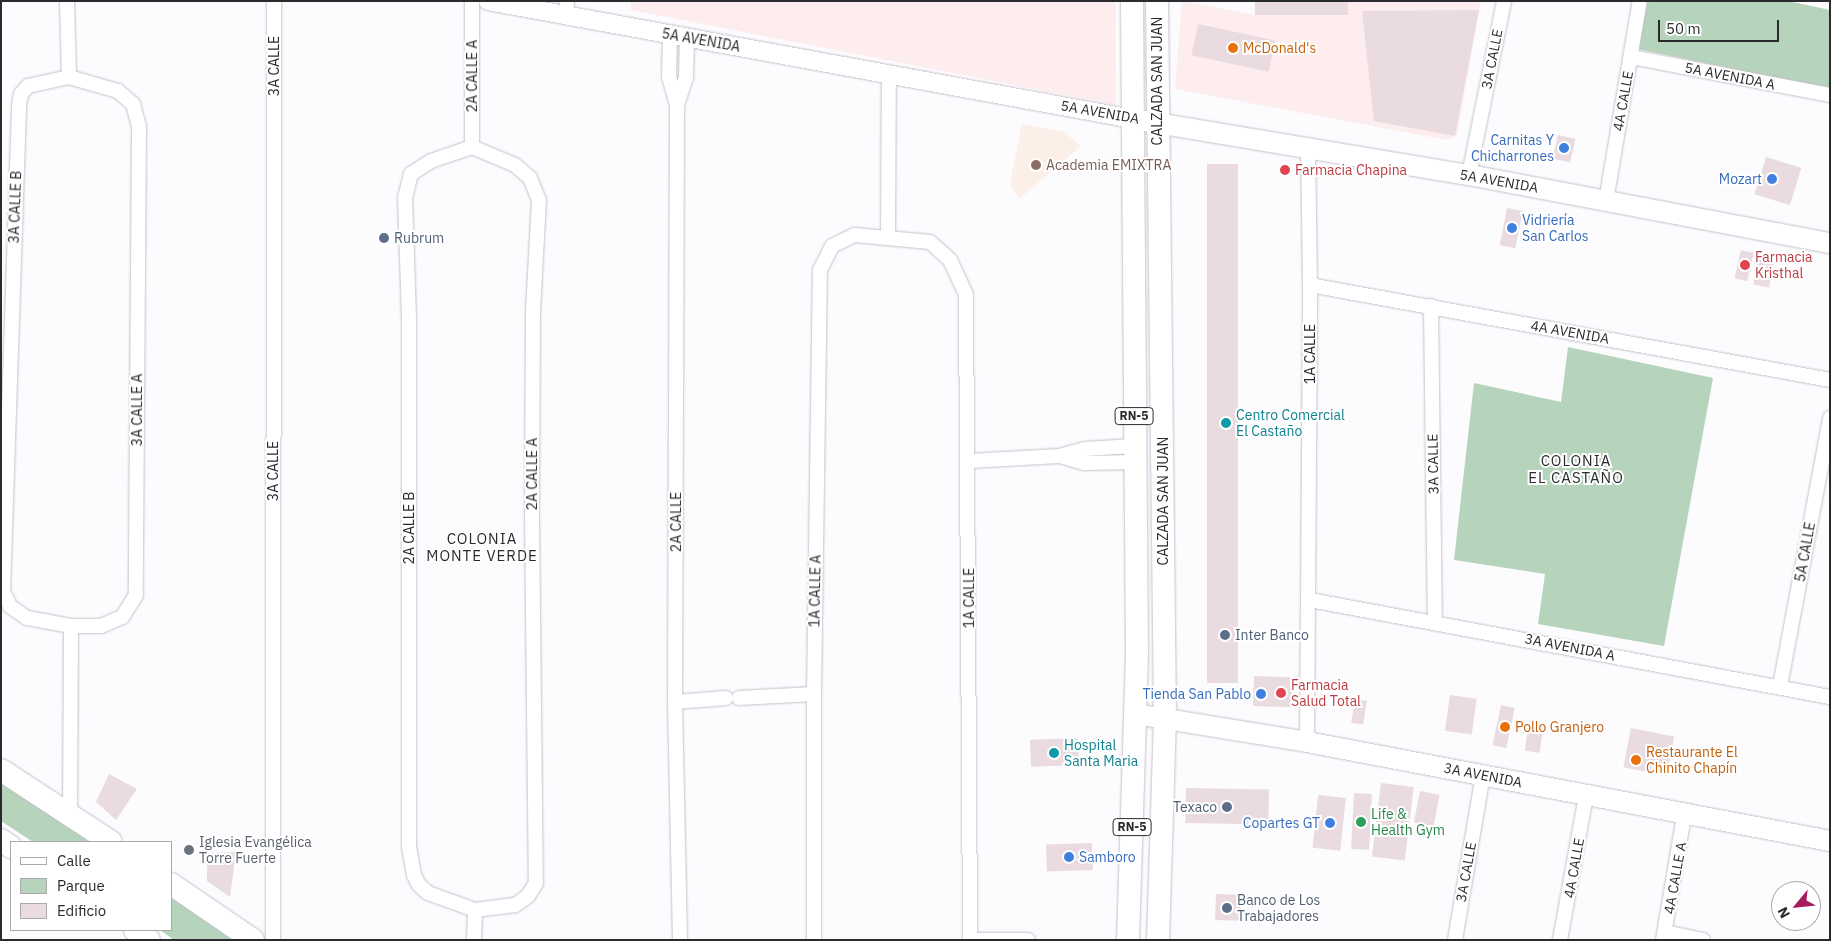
<!DOCTYPE html>
<html>
<head>
<meta charset="utf-8">
<style>
	body { margin:0 }
	#map { position:relative; width:1831px; height:941px; overflow:hidden; background:#fcfbfe; font-family:"IBM Plex Sans",sans-serif }
	div>[style] { position:absolute }
	[style*='--x'] { left:calc(var(--x)*1px); top:calc(var(--y)*1px); width:calc(var(--w)*1px); rotate:calc(var(--a)*1deg) }
	.commercial>* { inset:0; background:#fdedef }
	.education>* { inset:0; background:#fcefe7 }
	.green>* { inset:0; background:#b6d3bb }
	.building>* { inset:0; background:#eadbe0; transform-origin:0 0 }
	.roads { filter:drop-shadow(0 0 1px #c5c1cd) drop-shadow(0 0 1px #c5c1cd) }
	.minor>* { height:14px; margin:-7px; padding:0 7px; transform-origin:7px; border-radius:7px; background:#fff }
	.tertiary>* { height:18px; margin:-9px; padding:0 9px; transform-origin:9px; border-radius:9px; background:#fff }
	.secondary>* { height:20px; margin:-10px; padding:0 10px; transform-origin:10px; border-radius:10px; background:#fff }
	.primary>* { height:22px; margin:-11px; padding:0 11px; transform-origin:11px; border-radius:11px; background:#fff }
	.dots>* { width:14px; height:14px; translate:-50% -50%; box-sizing:border-box; border:2px solid #fff; border-radius:50% }
	span { translate:-50% -50%; white-space:nowrap; text-align:center; line-height:1.15; -webkit-text-stroke:4px #fff; paint-order:stroke }
	.shield-label span { padding:1px 4px; background:#fff; border:1px solid; border-radius:4px; -webkit-text-stroke-width:0 }
	.shield-label { font-size:12px; color:#2b2a2e; font-weight:700 }
	.street-label { font-size:14px; color:#2b2a2e }
	.food-label { font-size:14px; color:#c56008 }
	.left { translate:0 -50%; text-align:left }
	.shop-label { font-size:14px; color:#366cbe }
	.right { translate:-100% -50%; text-align:right }
	.education-label { font-size:14px; color:#785e54 }
	.health-label { font-size:14px; color:#be3a42 }
	.service-label { font-size:14px; color:#4e5e75 }
	.culture-label { font-size:14px; color:#0d838f }
	.leisure-label { font-size:14px; color:#27864d }
	.worship-label { font-size:14px; color:#5b616d }
	.neighbourhood-label { font-size:15px; color:#2b2a2e; letter-spacing:1px }
	.frame { position:absolute; inset:0; border:2px solid #2b2a2e; pointer-events:none }
	.legend { position:absolute; left:10px; top:841px; width:162px; height:90px; box-sizing:border-box; background:#fff; border:1px solid #aaaaab; margin:0; padding:6px 9px; list-style:none; font-size:15px; color:#2b2a2e }
	.legend li { display:flex; align-items:center; gap:10px; height:25px }
	.legend b { width:25px; border:1px solid #aaaaab }
	.north { position:absolute; left:1771px; top:881px; width:50px; height:50px; box-sizing:border-box; background:#fff; border:1px solid #aaaaab; border-radius:50%; rotate:242deg; font-size:14px; font-weight:700; line-height:20px; text-align:center; color:#2b2a2e }
	.north::after { content:''; display:block; margin:auto; width:18px; height:22px; background:#a71b5f; clip-path:polygon(50% 0,100% 100%,50% 72%,0 100%) }
	.scale { position:absolute; left:1658px; top:20px; width:121px; height:22px; box-sizing:border-box; border:2px solid #2b2a2e; border-top:0; padding-left:6px; font-size:15px; line-height:18px; white-space:nowrap; color:#2b2a2e; -webkit-text-stroke:4px #fff; paint-order:stroke }
</style>
</head>
<body>
<div id="map">
	<div class="commercial">
		<i style="clip-path:polygon(631px 1px,1116px 1px,1116px 105px,631px 10px)"></i>
		<i style="clip-path:polygon(1182px 1px,1255px 15px,1255px 1px,1481px 1px,1457px 135px,1447px 140px,1175px 89px)"></i>
	</div>
	<div class="education">
		<i style="clip-path:polygon(1022px 124px,1064px 132px,1081px 146px,1019px 199px,1010px 184px)"></i>
	</div>
	<div class="green">
		<i style="clip-path:polygon(1647px 1px,1788px 1px,1830px 10px,1830px 89px,1637px 49px)"></i>
		<i style="clip-path:polygon(1568px 347px,1713px 378px,1664px 646px,1538px 624px,1545px 574px,1454px 560px,1474px 383px,1561px 402px)"></i>
		<i style="clip-path:polygon(1px 780px,93px 842px,33px 842px,1px 821px)"></i>
		<i style="clip-path:polygon(171px 896px,235px 940px,174px 940px,160px 930px,171px 930px)"></i>
	</div>
	<div class="building">
		<i style="left:1255px;top:1px;width:93px;height:14px"></i>
		<i style="clip-path:polygon(1479px 10px,1455px 136px,1374px 121px,1362px 11px)"></i>
		<i style="left:1198px;top:24px;width:79px;height:32px;rotate:12deg"></i>
		<i style="left:1558px;top:135px;width:18px;height:24px;rotate:13deg"></i>
		<i style="left:1766px;top:157px;width:37px;height:39px;rotate:17deg"></i>
		<i style="left:1207px;top:164px;width:31px;height:519px"></i>
		<i style="left:1507px;top:208px;width:16px;height:38px;rotate:11deg"></i>
		<i style="left:1741px;top:250px;width:13px;height:29px;rotate:13deg"></i>
		<i style="left:1759px;top:255px;width:16px;height:30px;rotate:11deg"></i>
		<i style="left:1254px;top:676px;width:38px;height:30px;rotate:2deg"></i>
		<i style="left:1450px;top:695px;width:27px;height:36px;rotate:8deg"></i>
		<i style="left:1355px;top:699px;width:12px;height:24px;rotate:9deg"></i>
		<i style="left:1501px;top:705px;width:14px;height:41px;rotate:12deg"></i>
		<i style="left:1529px;top:721px;width:15px;height:30px;rotate:8deg"></i>
		<i style="left:1631px;top:728px;width:44px;height:40px;rotate:11deg"></i>
		<i style="left:1078px;top:738px;width:27px;height:48px;rotate:88deg"></i>
		<i style="clip-path:polygon(109px 774px,137px 789px,116px 820px,96px 802px)"></i>
		<i style="left:1381px;top:783px;width:33px;height:74px;rotate:7deg"></i>
		<i style="left:1186px;top:788px;width:83px;height:35px;rotate:1deg"></i>
		<i style="left:1420px;top:791px;width:20px;height:32px;rotate:11deg"></i>
		<i style="left:1354px;top:793px;width:18px;height:56px;rotate:3deg"></i>
		<i style="left:1318px;top:795px;width:28px;height:53px;rotate:6deg"></i>
		<i style="left:1092px;top:843px;width:27px;height:46px;rotate:88deg"></i>
		<i style="clip-path:polygon(236px 852px,230px 897px,207px 881px,207px 853px)"></i>
		<i style="left:1216px;top:894px;width:25px;height:26px;rotate:2deg"></i>
	</div>
	<div class="roads">
		<div class="minor">
			<i style="--x:67;--y:1;--w:76;--a:88.5"></i>
			<i style="--x:472;--y:1;--w:146;--a:90"></i>
			<i style="--x:566;--y:15;--w:14;--a:-86"></i>
			<i style="--x:670;--y:35;--w:42;--a:91.4"></i>
			<i style="--x:669;--y:77;--w:29;--a:74"></i>
			<i style="--x:677;--y:105;--w:597;--a:90.19"></i>
			<i style="--x:675;--y:702;--w:238;--a:88.8"></i>
			<i style="--x:1631;--y:57;--w:203;--a:10.8"></i>
			<i style="--x:69;--y:77;--w:51;--a:15.9"></i>
			<i style="--x:118;--y:91;--w:20;--a:41"></i>
			<i style="--x:133;--y:104;--w:23;--a:75"></i>
			<i style="--x:139;--y:126;--w:469;--a:90.4"></i>
			<i style="--x:136;--y:595;--w:26;--a:122"></i>
			<i style="--x:122;--y:617;--w:23;--a:157"></i>
			<i style="--x:101;--y:626;--w:30;--a:180"></i>
			<i style="--x:71;--y:626;--w:45;--a:-169.7"></i>
			<i style="--x:27;--y:618;--w:21;--a:-145"></i>
			<i style="--x:10;--y:606;--w:17;--a:-115"></i>
			<i style="--x:3;--y:591;--w:486;--a:-88.1"></i>
			<i style="--x:19;--y:105;--w:11;--a:-80"></i>
			<i style="--x:21;--y:94;--w:11;--a:-49"></i>
			<i style="--x:28;--y:86;--w:42;--a:-12.4"></i>
			<i style="--x:677;--y:105;--w:28;--a:-72"></i>
			<i style="--x:686;--y:78;--w:40;--a:-88.6"></i>
			<i style="--x:472;--y:147;--w:47;--a:22.7"></i>
			<i style="--x:515;--y:165;--w:20;--a:41"></i>
			<i style="--x:530;--y:178;--w:24;--a:68"></i>
			<i style="--x:539;--y:200;--w:111;--a:93.1"></i>
			<i style="--x:533;--y:311;--w:206;--a:90.3"></i>
			<i style="--x:532;--y:517;--w:366;--a:89.4"></i>
			<i style="--x:536;--y:883;--w:15;--a:122"></i>
			<i style="--x:528;--y:896;--w:16;--a:145"></i>
			<i style="--x:515;--y:905;--w:40;--a:172.9"></i>
			<i style="--x:475;--y:910;--w:50;--a:-160.1"></i>
			<i style="--x:428;--y:893;--w:12;--a:-138"></i>
			<i style="--x:419;--y:885;--w:11;--a:-117"></i>
			<i style="--x:414;--y:875;--w:29;--a:-100"></i>
			<i style="--x:409;--y:846;--w:528;--a:-90"></i>
			<i style="--x:409;--y:318;--w:120;--a:-91.9"></i>
			<i style="--x:405;--y:198;--w:25;--a:-76"></i>
			<i style="--x:411;--y:174;--w:24;--a:-33"></i>
			<i style="--x:431;--y:161;--w:43;--a:-18.9"></i>
			<i style="--x:1469;--y:175;--w:177;--a:-78.6"></i>
			<i style="--x:1606;--y:201;--w:203;--a:-80.4"></i>
			<i style="--x:888;--y:238;--w:164;--a:-89.7"></i>
			<i style="--x:1310;--y:285;--w:529;--a:10.35"></i>
			<i style="--x:1431;--y:306;--w:315;--a:89.3"></i>
			<i style="--x:1060;--y:456;--w:26;--a:16"></i>
			<i style="--x:1085;--y:463;--w:49;--a:-1.2"></i>
			<i style="--x:969;--y:461;--w:90;--a:-3.2"></i>
			<i style="--x:1059;--y:456;--w:27;--a:-15"></i>
			<i style="--x:1085;--y:449;--w:49;--a:-3.5"></i>
			<i style="--x:1310;--y:600;--w:529;--a:10.57"></i>
			<i style="--x:1780;--y:686;--w:273;--a:-79.4"></i>
			<i style="--x:739;--y:698;--w:75;--a:-3.1"></i>
			<i style="--x:675;--y:702;--w:51;--a:-4.5"></i>
			<i style="--x:1307;--y:742;--w:457;--a:-89.6"></i>
			<i style="--x:1310;--y:285;--w:138;--a:-90.8"></i>
			<i style="--x:70;--y:814;--w:188;--a:-89.7"></i>
			<i style="--x:1665;--y:932;--w:39;--a:12"></i>
			<i style="--x:273;--y:940;--w:939;--a:-89.94"></i>
			<i style="--x:474;--y:940;--w:30;--a:-88"></i>
			<i style="--x:814;--y:940;--w:246;--a:-90"></i>
			<i style="--x:814;--y:694;--w:424;--a:-89.2"></i>
			<i style="--x:820;--y:270;--w:27;--a:-63"></i>
			<i style="--x:832;--y:246;--w:25;--a:-26"></i>
			<i style="--x:855;--y:235;--w:75;--a:5.3"></i>
			<i style="--x:930;--y:242;--w:27;--a:42"></i>
			<i style="--x:950;--y:260;--w:38;--a:65"></i>
			<i style="--x:966;--y:295;--w:645;--a:89.64"></i>
			<i style="--x:970;--y:940;--w:58;--a:0"></i>
			<i style="--x:1455;--y:940;--w:167;--a:-80.4"></i>
			<i style="--x:1560;--y:940;--w:147;--a:-79.8"></i>
			<i style="--x:1663;--y:940;--w:126;--a:-80.4"></i>
		</div>
		<div class="tertiary">
			<i style="--x:488;--y:1;--w:656;--a:10.37"></i>
		</div>
		<div class="secondary">
			<i style="--x:1133;--y:119;--w:341;--a:9.5"></i>
			<i style="--x:1469;--y:175;--w:367;--a:10.7"></i>
			<i style="--x:1135;--y:714;--w:174;--a:9.2"></i>
			<i style="--x:1307;--y:742;--w:532;--a:10.72"></i>
		</div>
		<div class="primary">
			<i style="--x:1157;--y:1;--w:717;--a:89.36"></i>
			<i style="--x:1165;--y:718;--w:222;--a:91.8"></i>
			<i style="--x:1;--y:770;--w:131;--a:33.2"></i>
			<i style="--x:1;--y:840;--w:12;--a:35"></i>
			<i style="--x:171;--y:884;--w:99;--a:34.3"></i>
			<i style="--x:135;--y:930;--w:17;--a:36"></i>
			<i style="--x:1128;--y:940;--w:286;--a:-88.2"></i>
			<i style="--x:1137;--y:654;--w:653;--a:-90.44"></i>
		</div>
	</div>
	<div class="dots">
		<i style="left:1233px;top:48px;background:#e8710a"></i>
		<i style="left:1564px;top:148px;background:#3f7fe0"></i>
		<i style="left:1036px;top:165px;background:#8d6e63"></i>
		<i style="left:1285px;top:170px;background:#e0444e"></i>
		<i style="left:1772px;top:179px;background:#3f7fe0"></i>
		<i style="left:1512px;top:228px;background:#3f7fe0"></i>
		<i style="left:384px;top:238px;background:#5c6f8a"></i>
		<i style="left:1745px;top:265px;background:#e0444e"></i>
		<i style="left:1226px;top:423px;background:#0f9aa8"></i>
		<i style="left:1225px;top:635px;background:#5c6f8a"></i>
		<i style="left:1281px;top:693px;background:#e0444e"></i>
		<i style="left:1261px;top:694px;background:#3f7fe0"></i>
		<i style="left:1505px;top:727px;background:#e8710a"></i>
		<i style="left:1054px;top:753px;background:#0f9aa8"></i>
		<i style="left:1636px;top:760px;background:#e8710a"></i>
		<i style="left:1227px;top:807px;background:#5c6f8a"></i>
		<i style="left:1361px;top:822px;background:#2e9e5b"></i>
		<i style="left:1330px;top:823px;background:#3f7fe0"></i>
		<i style="left:189px;top:850px;background:#6b7280"></i>
		<i style="left:1069px;top:857px;background:#3f7fe0"></i>
		<i style="left:1227px;top:908px;background:#5c6f8a"></i>
	</div>
	<div class="shield-label">
		<span style="left:1134px;top:416px">RN-5</span>
		<span style="left:1132px;top:827px">RN-5</span>
	</div>
	<div class="street-label">
		<span style="left:701px;top:40px;rotate:10deg">5A AVENIDA</span>
		<span style="left:1492px;top:59px;rotate:-79deg">3A CALLE</span>
		<span style="left:274px;top:66px;rotate:-90deg">3A CALLE</span>
		<span style="left:472px;top:76px;rotate:-90deg">2A CALLE A</span>
		<span style="left:1730px;top:76px;rotate:11deg">5A AVENIDA A</span>
		<span style="left:1157px;top:81px;rotate:-90deg">CALZADA SAN JUAN</span>
		<span style="left:1623px;top:101px;rotate:-80deg">4A CALLE</span>
		<span style="left:1100px;top:112px;rotate:10deg">5A AVENIDA</span>
		<span style="left:1499px;top:181px;rotate:10deg">5A AVENIDA</span>
		<span style="left:15px;top:207px;rotate:-88deg">3A CALLE B</span>
		<span style="left:1570px;top:332px;rotate:10deg">4A AVENIDA</span>
		<span style="left:1310px;top:354px;rotate:-90deg">1A CALLE</span>
		<span style="left:137px;top:410px;rotate:-90deg">3A CALLE A</span>
		<span style="left:1433px;top:464px;rotate:-91deg">3A CALLE</span>
		<span style="left:273px;top:471px;rotate:-90deg">3A CALLE</span>
		<span style="left:532px;top:474px;rotate:-90deg">2A CALLE A</span>
		<span style="left:1163px;top:501px;rotate:-90deg">CALZADA SAN JUAN</span>
		<span style="left:676px;top:522px;rotate:-90deg">2A CALLE</span>
		<span style="left:409px;top:528px;rotate:-90deg">2A CALLE B</span>
		<span style="left:1805px;top:552px;rotate:-80deg">5A CALLE</span>
		<span style="left:815px;top:591px;rotate:-89deg">1A CALLE A</span>
		<span style="left:969px;top:598px;rotate:-90deg">1A CALLE</span>
		<span style="left:1570px;top:647px;rotate:11deg">3A AVENIDA A</span>
		<span style="left:1483px;top:775px;rotate:11deg">3A AVENIDA</span>
		<span style="left:1574px;top:868px;rotate:-80deg">4A CALLE</span>
		<span style="left:1466px;top:872px;rotate:-80deg">3A CALLE</span>
		<span style="left:1675px;top:878px;rotate:-80deg">4A CALLE A</span>
	</div>
	<div class="food-label">
		<span class="left" style="left:1243px;top:48px">McDonald's</span>
		<span class="left" style="left:1515px;top:727px">Pollo Granjero</span>
		<span class="left" style="left:1646px;top:760px">Restaurante El<br>Chinito Chapín</span>
	</div>
	<div class="shop-label">
		<span class="right" style="left:1554px;top:148px">Carnitas Y<br>Chicharrones</span>
		<span class="right" style="left:1762px;top:179px">Mozart</span>
		<span class="left" style="left:1522px;top:228px">Vidriería<br>San Carlos</span>
		<span class="right" style="left:1251px;top:694px">Tienda San Pablo</span>
		<span class="right" style="left:1320px;top:823px">Copartes GT</span>
		<span class="left" style="left:1079px;top:857px">Samboro</span>
	</div>
	<div class="education-label">
		<span class="left" style="left:1046px;top:165px">Academia EMIXTRA</span>
	</div>
	<div class="health-label">
		<span class="left" style="left:1295px;top:170px">Farmacia Chapina</span>
		<span class="left" style="left:1755px;top:265px">Farmacia<br>Kristhal</span>
		<span class="left" style="left:1291px;top:693px">Farmacia<br>Salud Total</span>
	</div>
	<div class="service-label">
		<span class="left" style="left:394px;top:238px">Rubrum</span>
		<span class="left" style="left:1235px;top:635px">Inter Banco</span>
		<span class="right" style="left:1217px;top:807px">Texaco</span>
		<span class="left" style="left:1237px;top:908px">Banco de Los<br>Trabajadores</span>
	</div>
	<div class="culture-label">
		<span class="left" style="left:1236px;top:423px">Centro Comercial<br>El Castaño</span>
		<span class="left" style="left:1064px;top:753px">Hospital<br>Santa Maria</span>
	</div>
	<div class="leisure-label">
		<span class="left" style="left:1371px;top:822px">Life &amp;<br>Health Gym</span>
	</div>
	<div class="worship-label">
		<span class="left" style="left:199px;top:850px">Iglesia Evangélica<br>Torre Fuerte</span>
	</div>
	<div class="neighbourhood-label">
		<span style="left:1576px;top:469px">COLONIA<br>EL CASTAÑO</span>
		<span style="left:482px;top:547px">COLONIA<br>MONTE VERDE</span>
	</div>
	<div class="frame"></div>
	<ul class="legend">
	<li><b style="height:6px;background:#fff"></b>Calle</li>
	<li><b style="height:14px;background:#b6d3bb"></b>Parque</li>
	<li><b style="height:14px;background:#eadbe0"></b>Edificio</li>
	</ul>
	<div class="north">N</div>
	<div class="scale">50 m</div>
</div>
</body>
</html>
